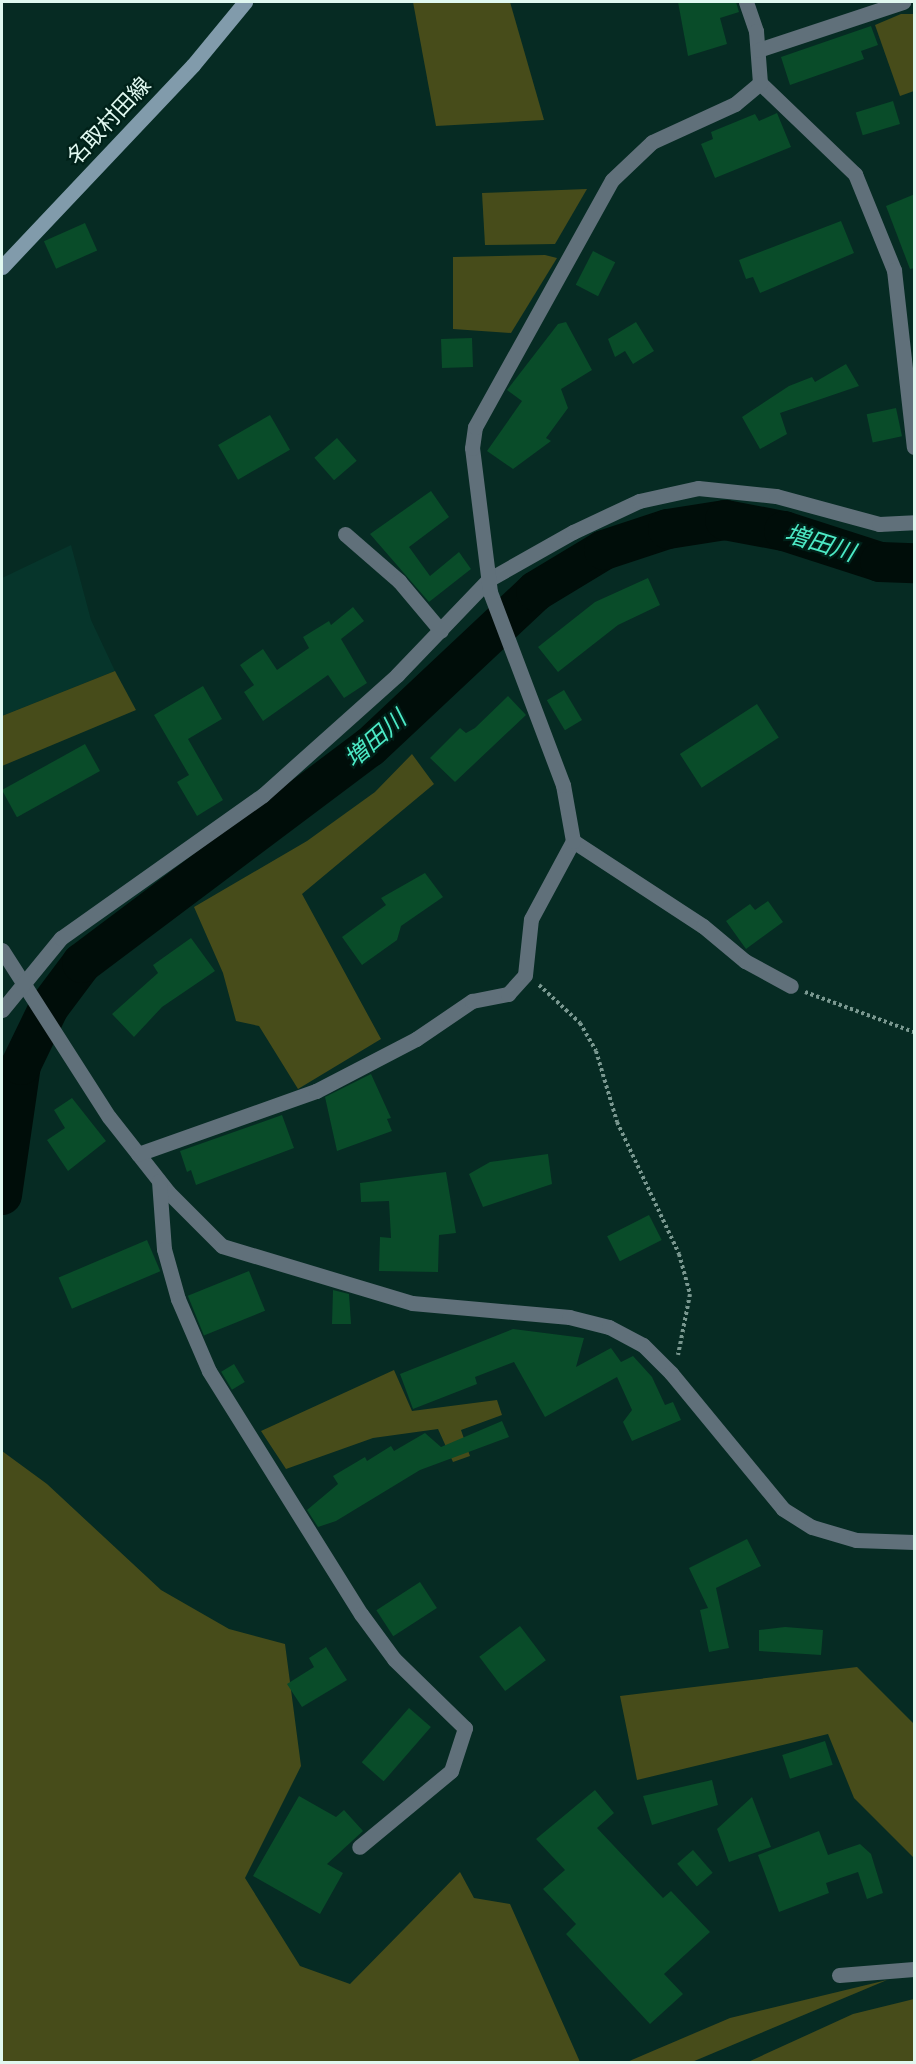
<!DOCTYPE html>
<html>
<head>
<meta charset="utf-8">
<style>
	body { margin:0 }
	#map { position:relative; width:916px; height:2064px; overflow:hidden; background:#062b23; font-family:Jost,"Noto Sans JP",sans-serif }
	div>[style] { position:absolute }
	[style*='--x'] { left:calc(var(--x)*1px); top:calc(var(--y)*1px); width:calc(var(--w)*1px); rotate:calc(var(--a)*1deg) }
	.built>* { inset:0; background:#06352b }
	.green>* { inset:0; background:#474c1a }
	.river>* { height:40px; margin:-20px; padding:0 20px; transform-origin:20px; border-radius:20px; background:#000d09 }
	.building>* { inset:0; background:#094c29; transform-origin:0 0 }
	.path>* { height:4px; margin-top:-2px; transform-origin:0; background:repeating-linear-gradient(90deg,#7a9890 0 3px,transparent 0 6px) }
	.minor>* { height:15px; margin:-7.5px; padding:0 7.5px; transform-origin:7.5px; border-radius:7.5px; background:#60707a }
	.secondary>* { height:15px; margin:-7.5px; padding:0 7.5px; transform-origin:7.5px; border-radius:7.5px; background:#819bab }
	span { translate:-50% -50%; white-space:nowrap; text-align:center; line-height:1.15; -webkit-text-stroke:4.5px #002119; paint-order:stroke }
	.street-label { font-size:22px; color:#e0f8f0 }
	.water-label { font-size:24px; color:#4ce9c5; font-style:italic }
	.frame { position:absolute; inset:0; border:3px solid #e0f8f0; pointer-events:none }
</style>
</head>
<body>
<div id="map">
	<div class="built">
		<i style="clip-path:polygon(71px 545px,91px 620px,115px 671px,2px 716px,2px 578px)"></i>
	</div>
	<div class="green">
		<i style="clip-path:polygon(413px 2px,510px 2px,544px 120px,436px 126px)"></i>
		<i style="clip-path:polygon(901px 14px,914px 14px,914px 91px,900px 96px,875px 25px)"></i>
		<i style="clip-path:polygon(587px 189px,555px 244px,485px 245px,482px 193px)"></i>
		<i style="clip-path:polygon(545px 255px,557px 258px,511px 333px,453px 329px,453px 257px)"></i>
		<i style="clip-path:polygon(115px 671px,136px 710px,2px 766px,2px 716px)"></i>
		<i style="clip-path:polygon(412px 754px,434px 784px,302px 894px,381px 1039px,298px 1089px,259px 1026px,236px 1021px,223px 973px,194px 907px,307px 841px,375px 792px)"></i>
		<i style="clip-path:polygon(394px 1370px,412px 1411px,497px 1400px,502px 1415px,461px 1430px,470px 1456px,453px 1462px,438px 1429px,373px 1438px,286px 1469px,261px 1431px)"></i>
		<i style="clip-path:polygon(2px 1451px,47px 1484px,161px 1590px,229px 1629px,285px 1644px,301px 1766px,245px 1878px,300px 1966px,350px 1984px,460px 1872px,474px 1898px,510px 1904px,580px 2062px,2px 2062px)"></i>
		<i style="clip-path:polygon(857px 1667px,914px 1724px,914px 1858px,854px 1798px,828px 1734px,637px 1780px,620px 1696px)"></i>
		<i style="clip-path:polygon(887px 1980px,692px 2062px,627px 2062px,730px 2018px)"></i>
		<i style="clip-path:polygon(914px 1999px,914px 2062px,748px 2062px,853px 2014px)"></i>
	</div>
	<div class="river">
		<i style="--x:2;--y:1195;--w:131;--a:-81.7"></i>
		<i style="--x:21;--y:1065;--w:64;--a:-64.2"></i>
		<i style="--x:49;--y:1007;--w:55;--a:-53.1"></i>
		<i style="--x:82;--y:963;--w:360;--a:-36.9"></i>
		<i style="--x:370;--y:747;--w:228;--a:-43.2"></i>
		<i style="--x:536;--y:591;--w:79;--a:-31.1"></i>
		<i style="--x:604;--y:550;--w:67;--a:-18.2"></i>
		<i style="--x:668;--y:529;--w:58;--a:-9"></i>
		<i style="--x:725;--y:520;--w:60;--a:10.6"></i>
		<i style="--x:784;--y:531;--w:101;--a:17.9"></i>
		<i style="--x:880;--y:562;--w:34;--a:2"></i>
	</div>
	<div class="building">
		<i style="clip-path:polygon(678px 2px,736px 2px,739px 12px,720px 18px,727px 44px,688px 56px)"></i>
		<i style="clip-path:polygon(871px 26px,878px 45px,861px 51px,864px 59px,790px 85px,781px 57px)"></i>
		<i style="left:893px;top:101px;width:24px;height:39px;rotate:73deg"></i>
		<i style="clip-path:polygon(777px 113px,791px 147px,715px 178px,701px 144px,713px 139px,711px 132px,755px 114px,759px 121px)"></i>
		<i style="clip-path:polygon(915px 194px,915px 268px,910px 269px,886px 206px)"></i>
		<i style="clip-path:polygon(841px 221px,854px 253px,760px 293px,753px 277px,746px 279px,739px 260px)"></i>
		<i style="left:85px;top:223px;width:30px;height:45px;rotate:66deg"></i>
		<i style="left:593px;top:251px;width:25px;height:38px;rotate:27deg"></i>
		<i style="clip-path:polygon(566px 322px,592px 370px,561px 389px,568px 408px,546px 438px,551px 441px,513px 469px,487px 451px,522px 401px,507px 390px,558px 324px)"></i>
		<i style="clip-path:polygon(636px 322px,654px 351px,633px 364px,625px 351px,615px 357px,608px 339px)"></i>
		<i style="left:472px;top:338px;width:29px;height:31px;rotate:88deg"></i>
		<i style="clip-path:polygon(846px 364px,859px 386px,780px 413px,787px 434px,760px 449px,742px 417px,789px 386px,812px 377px,815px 382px)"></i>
		<i style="left:896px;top:408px;width:29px;height:30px;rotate:78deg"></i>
		<i style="left:270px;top:415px;width:40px;height:60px;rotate:60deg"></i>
		<i style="left:337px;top:438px;width:30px;height:30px;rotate:49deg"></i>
		<i style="clip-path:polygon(431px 491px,449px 517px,409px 547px,430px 576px,459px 552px,471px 569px,429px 602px,370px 534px)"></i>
		<i style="clip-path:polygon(648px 578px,660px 605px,618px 625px,558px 672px,538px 647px,595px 602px)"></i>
		<i style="clip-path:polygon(353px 607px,364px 621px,341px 639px,367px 683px,344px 698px,328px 675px,263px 721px,244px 692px,254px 685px,240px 665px,263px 649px,277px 670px,309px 648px,303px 637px,329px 621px,331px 625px)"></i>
		<i style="clip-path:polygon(203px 686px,222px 719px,188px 739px,223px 800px,197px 816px,177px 782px,189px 775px,154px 715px)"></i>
		<i style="left:564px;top:690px;width:35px;height:20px;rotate:59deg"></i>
		<i style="clip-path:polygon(508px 696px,526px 715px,455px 782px,430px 758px,460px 728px,466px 733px,475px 728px)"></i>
		<i style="left:757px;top:704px;width:40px;height:92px;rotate:57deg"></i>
		<i style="left:85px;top:744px;width:31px;height:95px;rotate:61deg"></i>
		<i style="clip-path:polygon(425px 873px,443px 897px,401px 926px,397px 940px,362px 965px,342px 937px,386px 905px,381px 898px)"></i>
		<i style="clip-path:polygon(768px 901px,783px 922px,746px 949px,726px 921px,750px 904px,755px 910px)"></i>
		<i style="clip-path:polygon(191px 938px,215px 971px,162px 1007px,134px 1037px,112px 1014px,158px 973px,153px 965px)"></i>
		<i style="clip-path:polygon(371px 1074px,391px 1118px,387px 1119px,392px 1131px,337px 1151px,325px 1097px)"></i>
		<i style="clip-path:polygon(72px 1098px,106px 1141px,68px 1171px,47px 1140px,65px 1128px,54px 1110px)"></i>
		<i style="clip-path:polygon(282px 1115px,294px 1148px,196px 1185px,191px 1170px,187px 1172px,180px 1151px)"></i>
		<i style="clip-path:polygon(548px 1154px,552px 1184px,483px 1207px,469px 1174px,490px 1162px)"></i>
		<i style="clip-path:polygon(446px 1172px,456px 1233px,439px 1235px,438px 1272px,379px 1271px,380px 1237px,391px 1238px,389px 1201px,361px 1202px,360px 1183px)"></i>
		<i style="left:649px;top:1215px;width:28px;height:47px;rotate:63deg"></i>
		<i style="left:147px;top:1240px;width:34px;height:96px;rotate:67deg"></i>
		<i style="left:249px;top:1271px;width:43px;height:66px;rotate:68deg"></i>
		<i style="clip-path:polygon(333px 1290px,349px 1294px,351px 1324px,332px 1324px)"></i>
		<i style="clip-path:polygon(513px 1329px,584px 1338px,576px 1367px,611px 1348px,621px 1362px,633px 1356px,652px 1377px,665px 1405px,673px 1402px,681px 1420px,632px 1441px,623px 1422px,632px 1410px,617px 1377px,545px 1417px,514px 1362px,475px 1377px,477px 1384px,413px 1409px,400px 1374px)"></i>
		<i style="left:234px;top:1364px;width:21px;height:15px;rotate:59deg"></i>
		<i style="clip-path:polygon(502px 1421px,509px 1437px,420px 1470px,336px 1521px,318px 1527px,307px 1510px,338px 1484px,333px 1476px,365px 1457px,367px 1461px,391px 1446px,394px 1451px,425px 1433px,441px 1447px)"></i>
		<i style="clip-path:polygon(747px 1539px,761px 1566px,716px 1588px,729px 1648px,709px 1652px,700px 1610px,708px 1608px,689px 1568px)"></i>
		<i style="left:420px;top:1582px;width:31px;height:52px;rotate:57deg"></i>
		<i style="left:520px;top:1626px;width:43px;height:51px;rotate:53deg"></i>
		<i style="clip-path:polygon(785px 1627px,823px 1630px,821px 1655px,759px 1651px,759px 1630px)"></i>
		<i style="clip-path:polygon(326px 1647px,347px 1680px,302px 1707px,287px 1684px,314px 1667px,309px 1658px)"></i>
		<i style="left:409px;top:1708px;width:29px;height:72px;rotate:41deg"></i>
		<i style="left:825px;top:1741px;width:25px;height:45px;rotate:72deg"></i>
		<i style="clip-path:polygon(712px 1780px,718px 1805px,652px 1825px,643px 1796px)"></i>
		<i style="clip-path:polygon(595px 1790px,614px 1813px,597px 1828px,663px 1898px,671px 1891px,710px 1932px,664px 1974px,683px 1994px,650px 2024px,566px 1934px,576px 1924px,543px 1889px,565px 1870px,536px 1839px)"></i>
		<i style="clip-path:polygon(299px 1796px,336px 1817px,344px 1810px,363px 1831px,327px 1864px,343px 1873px,320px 1914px,253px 1876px)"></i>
		<i style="clip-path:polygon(752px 1797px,771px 1847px,729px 1862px,717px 1829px)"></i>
		<i style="clip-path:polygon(819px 1831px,828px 1855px,860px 1844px,871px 1854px,883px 1893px,867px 1899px,858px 1872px,826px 1883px,829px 1893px,779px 1912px,758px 1855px)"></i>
		<i style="left:693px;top:1850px;width:30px;height:21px;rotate:49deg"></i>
	</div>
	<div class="path">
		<i style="--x:539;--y:985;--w:56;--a:42.8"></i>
		<i style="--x:580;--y:1023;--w:32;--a:60"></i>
		<i style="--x:596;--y:1051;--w:74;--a:73.5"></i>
		<i style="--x:617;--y:1122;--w:146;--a:64.8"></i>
		<i style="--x:679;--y:1254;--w:41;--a:74.6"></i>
		<i style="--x:690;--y:1294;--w:62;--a:101.1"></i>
		<i style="--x:805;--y:992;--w:116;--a:20.2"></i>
	</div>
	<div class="minor">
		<i style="--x:746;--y:2;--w:31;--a:71"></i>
		<i style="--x:756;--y:31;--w:52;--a:85.6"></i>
		<i style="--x:760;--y:83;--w:132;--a:43.8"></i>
		<i style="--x:855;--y:174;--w:104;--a:67.9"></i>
		<i style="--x:894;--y:270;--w:178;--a:83.6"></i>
		<i style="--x:758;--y:50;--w:153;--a:-18.3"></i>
		<i style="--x:345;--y:534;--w:72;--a:41"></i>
		<i style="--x:399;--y:581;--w:65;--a:50"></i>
		<i style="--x:573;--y:841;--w:155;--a:33.2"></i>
		<i style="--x:703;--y:926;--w:55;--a:39.8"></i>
		<i style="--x:745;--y:961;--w:52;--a:28.5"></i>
		<i style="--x:2;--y:950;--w:198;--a:57.4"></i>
		<i style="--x:109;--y:1117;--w:95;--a:51.8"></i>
		<i style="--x:168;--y:1192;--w:76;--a:45"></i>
		<i style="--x:222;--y:1246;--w:198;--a:16.7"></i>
		<i style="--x:412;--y:1303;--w:158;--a:5.1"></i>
		<i style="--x:569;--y:1317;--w:41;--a:14"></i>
		<i style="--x:609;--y:1327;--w:38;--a:28"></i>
		<i style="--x:643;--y:1345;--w:40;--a:45"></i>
		<i style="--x:671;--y:1373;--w:176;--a:50.5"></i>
		<i style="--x:783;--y:1509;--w:34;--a:32"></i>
		<i style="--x:812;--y:1527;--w:46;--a:16.5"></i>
		<i style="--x:856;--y:1540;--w:58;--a:2"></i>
		<i style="--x:2;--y:1010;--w:93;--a:-50.7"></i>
		<i style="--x:61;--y:938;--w:247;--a:-35.3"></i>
		<i style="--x:263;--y:795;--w:180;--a:-41.8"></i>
		<i style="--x:397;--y:675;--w:132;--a:-46.2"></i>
		<i style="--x:488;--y:580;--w:98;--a:-29.5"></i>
		<i style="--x:573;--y:532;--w:73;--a:-25.2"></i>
		<i style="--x:639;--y:501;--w:60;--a:-12.4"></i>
		<i style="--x:698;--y:488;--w:78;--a:5.9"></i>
		<i style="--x:776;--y:496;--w:107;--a:15.2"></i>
		<i style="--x:879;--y:524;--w:35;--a:-3"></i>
		<i style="--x:138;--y:1154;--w:189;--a:-19.5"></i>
		<i style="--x:316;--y:1091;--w:113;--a:-27.5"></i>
		<i style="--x:416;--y:1039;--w:68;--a:-34.2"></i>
		<i style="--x:472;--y:1001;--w:37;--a:-11"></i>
		<i style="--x:508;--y:994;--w:25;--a:-48"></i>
		<i style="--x:525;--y:975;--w:56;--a:-83.9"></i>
		<i style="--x:531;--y:919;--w:89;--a:-61.7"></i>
		<i style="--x:573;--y:841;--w:57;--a:-100.1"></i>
		<i style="--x:563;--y:785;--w:206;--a:-110.7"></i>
		<i style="--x:490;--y:592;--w:145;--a:-97.1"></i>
		<i style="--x:472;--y:448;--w:21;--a:-82"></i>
		<i style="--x:475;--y:427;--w:282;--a:-61"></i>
		<i style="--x:612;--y:180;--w:55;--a:-43.5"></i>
		<i style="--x:652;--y:142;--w:91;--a:-24.6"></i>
		<i style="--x:735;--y:104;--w:33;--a:-40"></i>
		<i style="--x:159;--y:1181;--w:68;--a:85.8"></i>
		<i style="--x:164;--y:1249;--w:52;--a:74.4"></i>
		<i style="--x:178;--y:1299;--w:78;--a:66.7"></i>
		<i style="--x:209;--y:1371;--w:287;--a:58"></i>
		<i style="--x:361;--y:1614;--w:56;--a:53.7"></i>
		<i style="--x:394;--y:1659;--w:99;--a:44.2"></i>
		<i style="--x:465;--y:1728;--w:45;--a:108"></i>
		<i style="--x:451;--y:1771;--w:119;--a:140.4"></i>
		<i style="--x:839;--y:1975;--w:75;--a:-4.6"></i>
	</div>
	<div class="secondary">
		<i style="--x:2;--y:267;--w:278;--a:-46.6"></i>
		<i style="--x:193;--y:65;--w:82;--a:-50.5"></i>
	</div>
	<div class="street-label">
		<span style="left:109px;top:121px;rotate:-47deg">名取村田線</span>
	</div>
	<div class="water-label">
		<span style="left:820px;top:543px;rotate:17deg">増田川</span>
		<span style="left:375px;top:739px;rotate:-41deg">増田川</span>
	</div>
	<div class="frame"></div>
</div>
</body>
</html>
